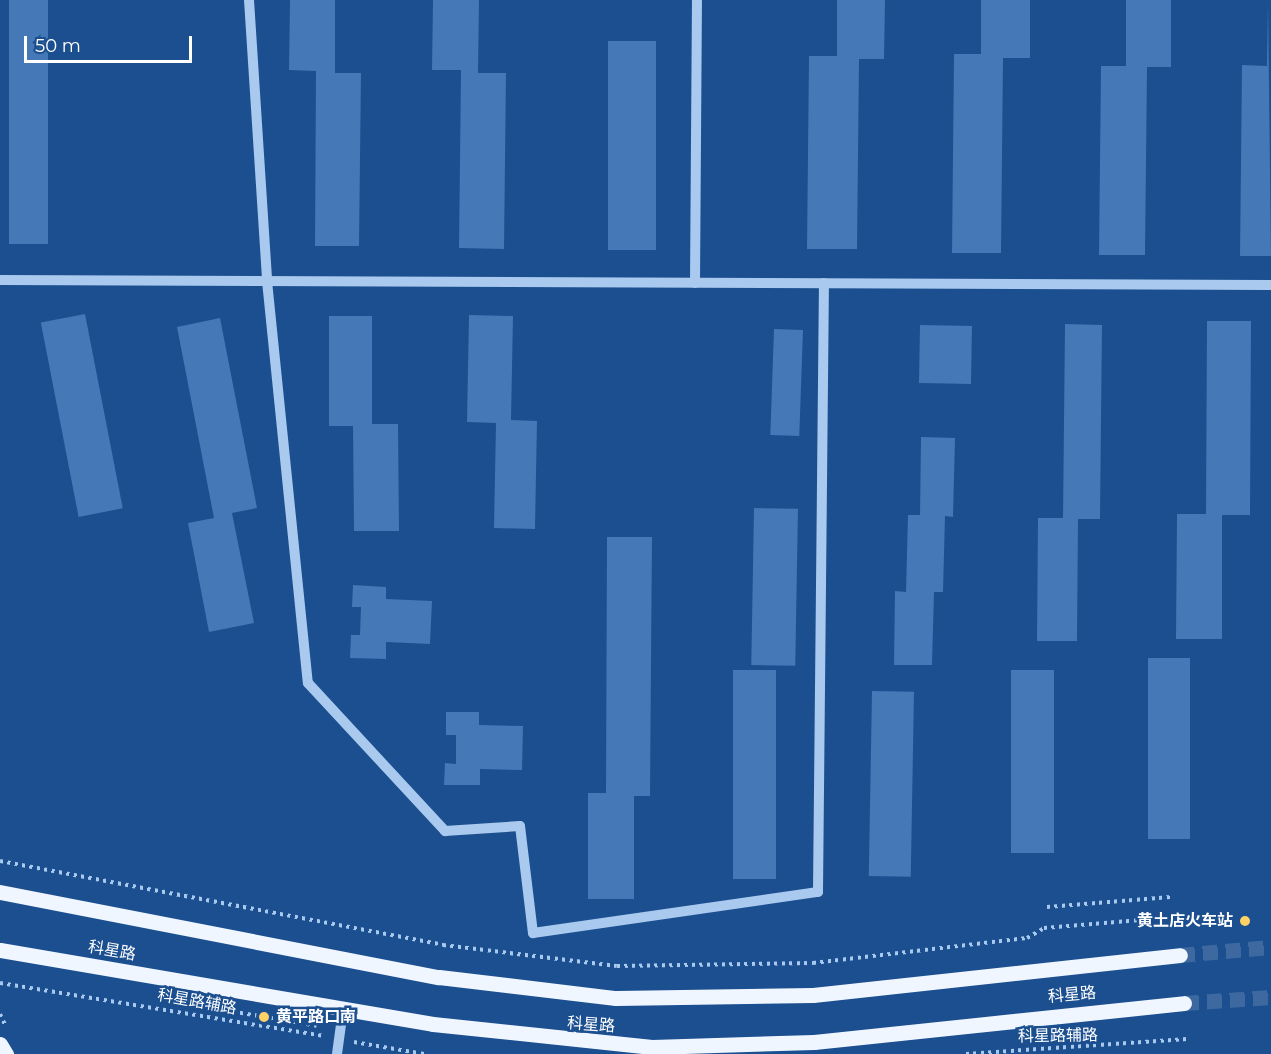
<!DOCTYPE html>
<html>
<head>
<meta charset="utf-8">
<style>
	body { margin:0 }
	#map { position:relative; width:1271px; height:1054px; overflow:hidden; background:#1b4f8f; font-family:Montserrat,"Noto Sans SC",sans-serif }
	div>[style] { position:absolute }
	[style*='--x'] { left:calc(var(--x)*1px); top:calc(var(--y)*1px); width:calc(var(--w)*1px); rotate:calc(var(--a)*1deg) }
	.building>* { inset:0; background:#4478b7; transform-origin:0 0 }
	.major-tunnel>* { height:15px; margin-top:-7.5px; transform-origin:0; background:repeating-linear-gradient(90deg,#3d69a0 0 15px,transparent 0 23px) }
	.path>* { height:4px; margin-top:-2px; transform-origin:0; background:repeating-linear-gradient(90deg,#a9c9ee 0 3px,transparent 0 7.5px) }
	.minor>* { height:10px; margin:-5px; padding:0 5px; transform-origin:5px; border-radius:5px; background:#a9c9ee }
	.major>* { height:15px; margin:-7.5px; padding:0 7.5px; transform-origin:7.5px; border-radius:7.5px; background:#f0f6ff }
	.dots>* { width:16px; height:16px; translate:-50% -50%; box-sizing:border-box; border:3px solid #1b4f8f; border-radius:50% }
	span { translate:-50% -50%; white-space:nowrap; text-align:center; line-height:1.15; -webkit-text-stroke:5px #1b4f8f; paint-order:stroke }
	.poi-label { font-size:16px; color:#fff; font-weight:700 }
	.right { translate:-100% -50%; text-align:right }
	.left { translate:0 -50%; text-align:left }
	.street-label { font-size:16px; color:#fff }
	.scale { position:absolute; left:24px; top:36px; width:168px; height:27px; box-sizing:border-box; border:3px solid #fff; border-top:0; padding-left:8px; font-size:18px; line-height:21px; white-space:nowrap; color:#fff; -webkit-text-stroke:4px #1b4f8f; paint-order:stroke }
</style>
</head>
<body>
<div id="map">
	<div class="building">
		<i style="left:9px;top:0;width:39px;height:244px"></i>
		<i style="clip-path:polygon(290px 0,335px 0,335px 73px,361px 73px,359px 246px,315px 246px,316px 71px,289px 70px)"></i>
		<i style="clip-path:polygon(433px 0,479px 0,478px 73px,506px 73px,504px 249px,459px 248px,461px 70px,432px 70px)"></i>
		<i style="clip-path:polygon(837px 0,885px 0,884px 59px,859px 59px,857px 249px,807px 249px,809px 56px,837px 56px)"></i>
		<i style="clip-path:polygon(981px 0,1030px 0,1030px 58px,1003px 58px,1001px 253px,952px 253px,954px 54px,981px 54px)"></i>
		<i style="clip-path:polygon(1126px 0,1171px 0,1171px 67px,1147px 67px,1145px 255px,1099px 255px,1101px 66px,1126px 66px)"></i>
		<i style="clip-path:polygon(1268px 0,1271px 256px,1240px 256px,1242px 65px,1267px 66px)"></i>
		<i style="left:608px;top:41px;width:48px;height:209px"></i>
		<i style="left:85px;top:314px;width:198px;height:45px;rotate:79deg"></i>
		<i style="clip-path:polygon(469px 315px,513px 316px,511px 420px,537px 421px,535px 529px,494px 528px,496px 423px,467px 422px)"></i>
		<i style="clip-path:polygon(329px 316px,372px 316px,372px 424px,398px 424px,399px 531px,354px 531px,353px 426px,329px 426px)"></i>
		<i style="clip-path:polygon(220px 318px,257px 508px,232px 513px,254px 623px,209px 632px,188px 523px,214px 518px,177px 327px)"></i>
		<i style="clip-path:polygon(1207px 321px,1251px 321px,1250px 515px,1222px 515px,1222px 639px,1176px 639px,1177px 514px,1206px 514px)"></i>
		<i style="clip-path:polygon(1065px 324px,1102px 325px,1100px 519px,1078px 519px,1077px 641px,1037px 641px,1038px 518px,1063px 518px)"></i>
		<i style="left:920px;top:325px;width:52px;height:58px;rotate:1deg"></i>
		<i style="left:774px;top:329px;width:29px;height:106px;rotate:2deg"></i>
		<i style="clip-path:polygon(921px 437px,955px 438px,953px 517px,945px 516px,943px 592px,934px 592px,932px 665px,894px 665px,895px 591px,906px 592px,908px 515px,920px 515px)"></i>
		<i style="left:754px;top:508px;width:44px;height:157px;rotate:1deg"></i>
		<i style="clip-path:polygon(607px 537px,652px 537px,650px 796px,634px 796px,634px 899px,588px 899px,588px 793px,606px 793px)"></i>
		<i style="clip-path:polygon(353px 585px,386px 587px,386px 599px,432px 601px,430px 644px,386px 642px,386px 659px,350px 658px,351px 635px,360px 635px,361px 607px,352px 607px)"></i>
		<i style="left:1148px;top:658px;width:42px;height:181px"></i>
		<i style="left:733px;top:670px;width:43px;height:209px"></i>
		<i style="left:1011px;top:670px;width:43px;height:183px"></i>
		<i style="left:872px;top:691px;width:42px;height:185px;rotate:1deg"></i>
		<i style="clip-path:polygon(446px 712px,479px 712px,479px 725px,523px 726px,522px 770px,480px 769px,480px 785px,444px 785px,445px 763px,456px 764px,456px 735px,446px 735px)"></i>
	</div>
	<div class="major-tunnel">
		<i style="--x:1180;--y:955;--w:91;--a:-5"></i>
		<i style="--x:1184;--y:1003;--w:87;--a:-3.9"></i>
	</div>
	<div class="path">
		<i style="--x:0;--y:861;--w:451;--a:10.7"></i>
		<i style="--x:443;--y:945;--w:175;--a:6.9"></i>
		<i style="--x:617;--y:966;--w:196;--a:-0.9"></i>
		<i style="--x:813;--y:963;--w:215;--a:-6.7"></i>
		<i style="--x:1027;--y:938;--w:20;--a:-30"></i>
		<i style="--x:1044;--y:928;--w:133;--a:-4.7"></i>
		<i style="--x:1047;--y:907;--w:124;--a:-4.6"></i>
		<i style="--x:0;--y:983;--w:327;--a:9.3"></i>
		<i style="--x:218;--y:1009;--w:100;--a:9.7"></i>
		<i style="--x:0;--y:1014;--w:14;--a:65"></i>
		<i style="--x:354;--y:1042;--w:71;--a:9.7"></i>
		<i style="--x:966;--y:1054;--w:222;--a:-3.9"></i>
	</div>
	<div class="minor">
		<i style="--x:249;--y:0;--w:282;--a:86.3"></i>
		<i style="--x:267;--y:281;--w:404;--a:84.2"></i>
		<i style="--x:308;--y:683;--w:202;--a:47.2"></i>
		<i style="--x:445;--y:831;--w:75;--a:-3.8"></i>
		<i style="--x:520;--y:826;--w:108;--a:83.1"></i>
		<i style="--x:533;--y:933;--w:288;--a:-8.2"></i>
		<i style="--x:818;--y:892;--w:609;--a:-89.44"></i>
		<i style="--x:0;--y:280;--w:1271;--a:0.23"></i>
		<i style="--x:695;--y:283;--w:283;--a:-89.6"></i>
		<i style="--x:337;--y:1054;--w:44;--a:-82.2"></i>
	</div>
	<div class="major">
		<i style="--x:0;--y:892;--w:447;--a:11"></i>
		<i style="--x:439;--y:977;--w:178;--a:6.8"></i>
		<i style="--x:616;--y:998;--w:197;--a:-0.9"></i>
		<i style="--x:813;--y:995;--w:369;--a:-6.2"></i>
		<i style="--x:0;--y:950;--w:439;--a:9.7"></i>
		<i style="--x:433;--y:1024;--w:220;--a:6"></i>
		<i style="--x:652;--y:1047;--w:162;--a:-1.8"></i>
		<i style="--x:814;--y:1042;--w:372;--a:-6"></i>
		<i style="--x:0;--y:1044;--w:12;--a:59"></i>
	</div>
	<div class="dots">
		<i style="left:1245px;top:921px;background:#ffd166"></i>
		<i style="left:264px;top:1017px;background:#ffd166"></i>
	</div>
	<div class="poi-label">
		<span class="right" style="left:1233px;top:921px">黄土店火车站</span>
		<span class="left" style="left:276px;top:1017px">黄平路口南</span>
	</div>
	<div class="street-label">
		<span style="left:112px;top:951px;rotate:10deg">科星路</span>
		<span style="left:1072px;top:995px;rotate:-5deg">科星路</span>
		<span style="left:197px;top:1002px;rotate:10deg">科星路辅路</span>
		<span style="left:591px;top:1025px;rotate:4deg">科星路</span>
		<span style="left:1058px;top:1036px;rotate:-1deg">科星路辅路</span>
	</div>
	<div class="scale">50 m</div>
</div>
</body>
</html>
